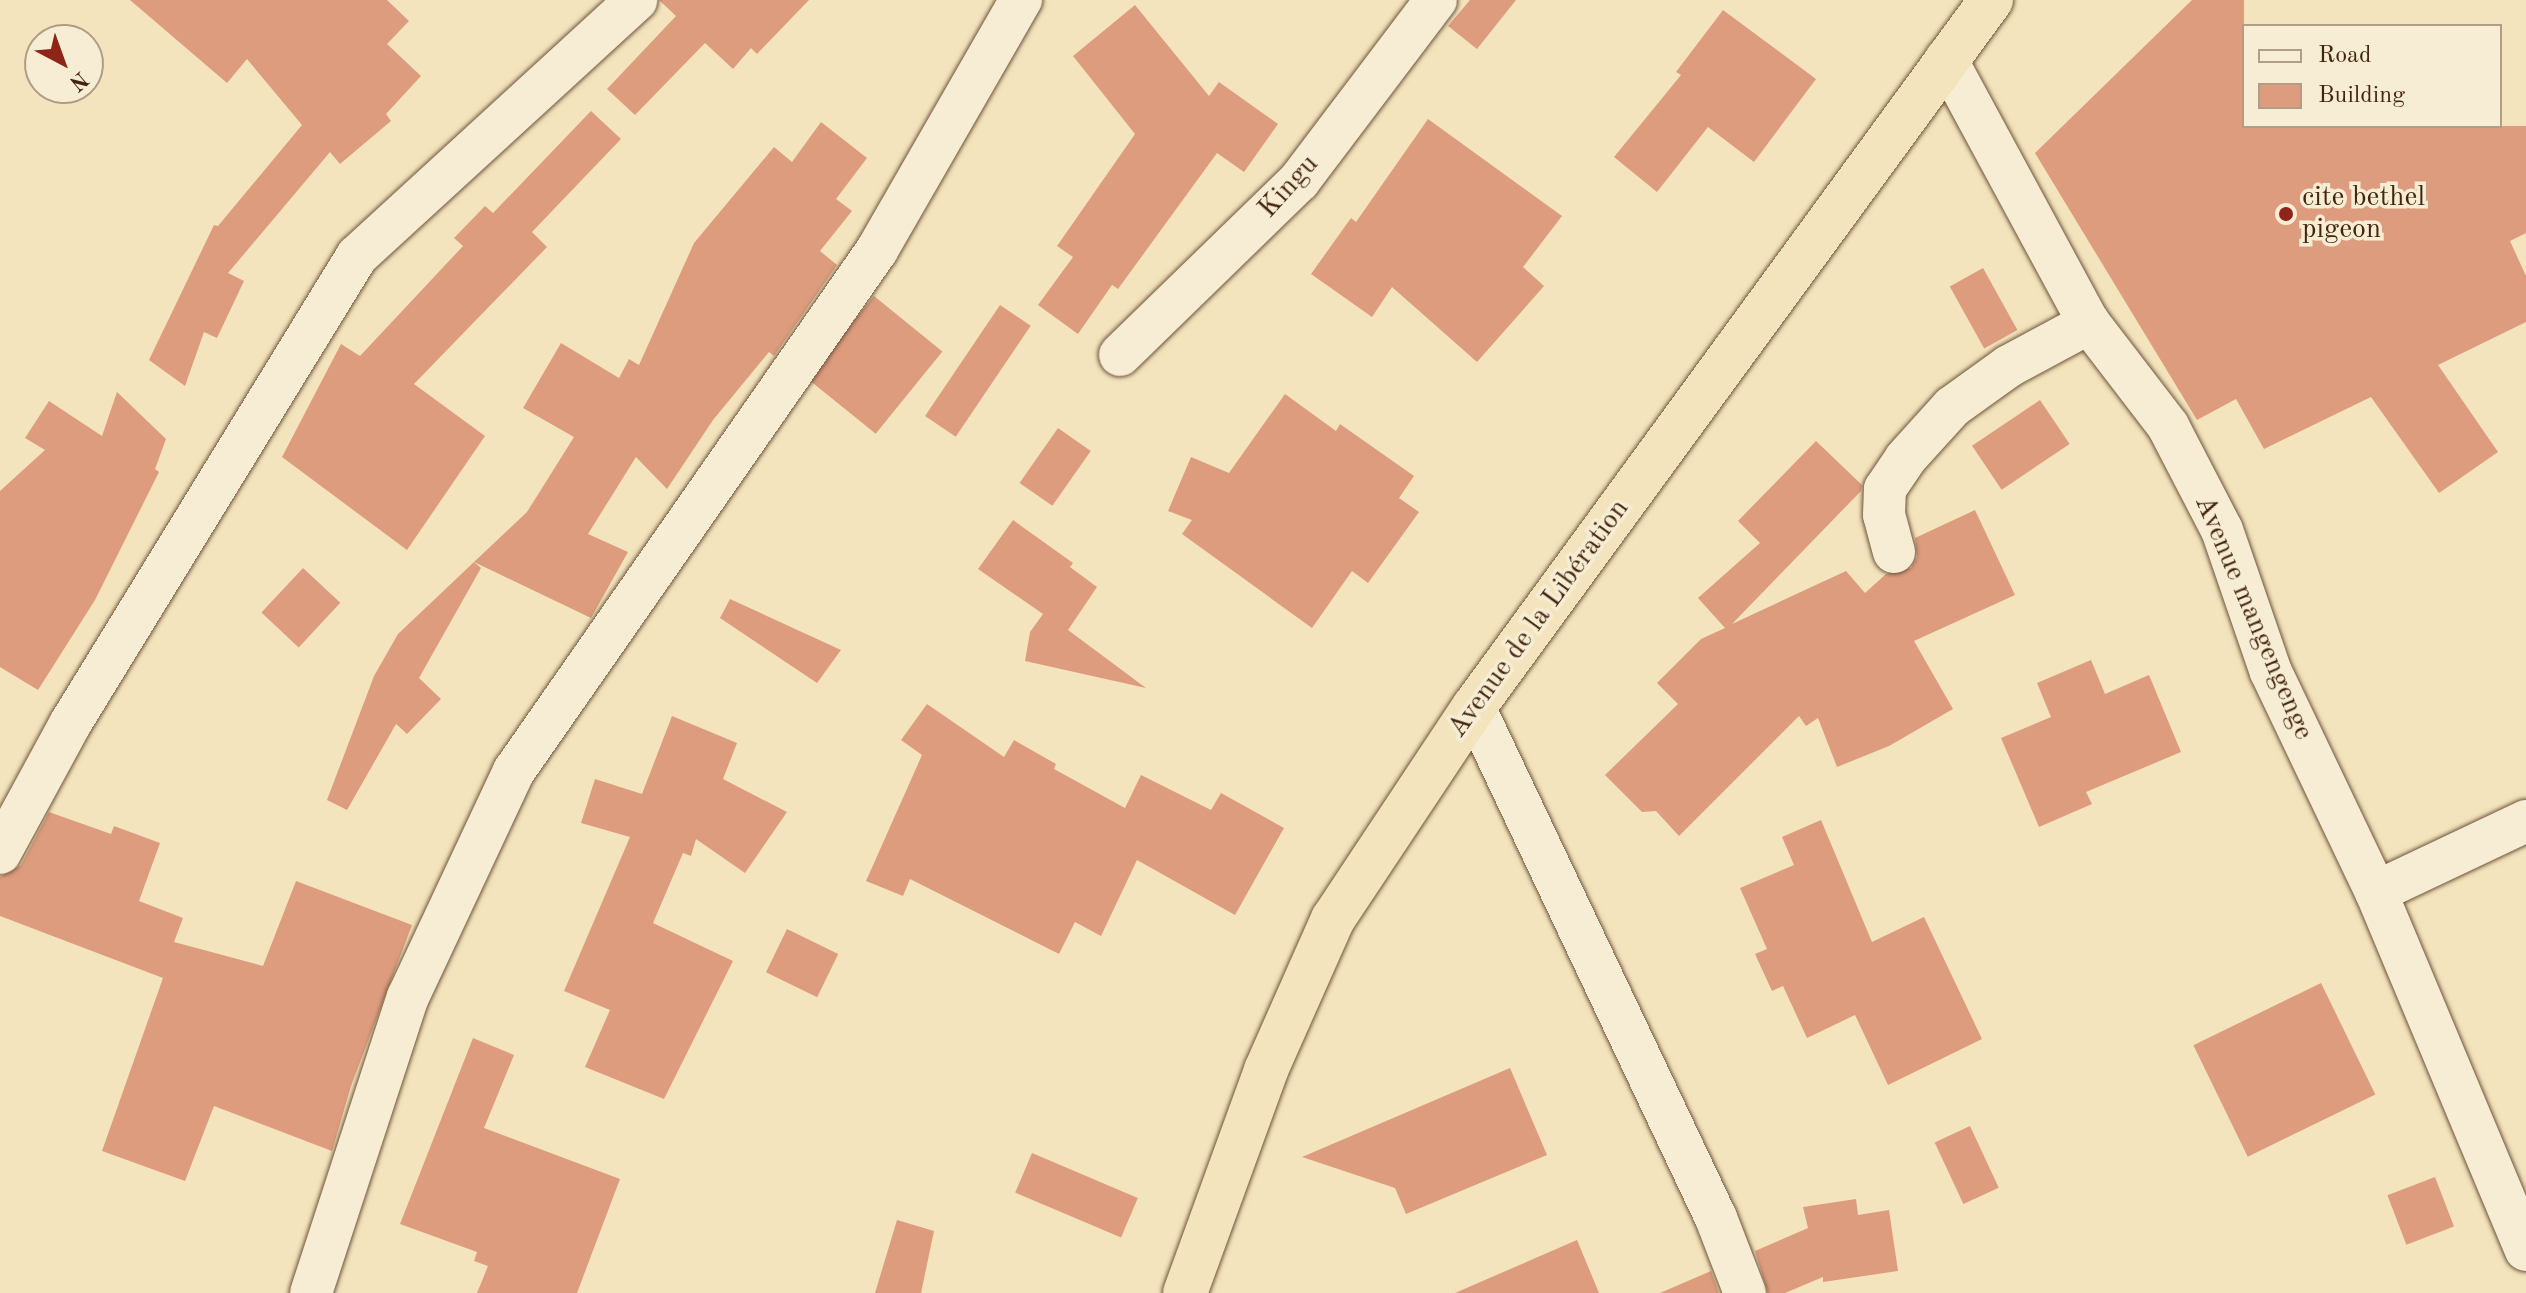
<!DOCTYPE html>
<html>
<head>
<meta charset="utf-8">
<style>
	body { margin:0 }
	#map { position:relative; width:2526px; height:1293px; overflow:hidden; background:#f3e4bd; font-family:"Old Standard TT",serif }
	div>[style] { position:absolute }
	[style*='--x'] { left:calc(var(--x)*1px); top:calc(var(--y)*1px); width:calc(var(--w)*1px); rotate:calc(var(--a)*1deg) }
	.building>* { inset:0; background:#de9c7e; transform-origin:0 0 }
	.roads { filter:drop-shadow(0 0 2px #6f543a) drop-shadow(0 0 2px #6f543a) }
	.street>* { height:42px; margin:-21px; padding:0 21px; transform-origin:21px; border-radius:21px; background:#f7edd4 }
	.highway>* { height:44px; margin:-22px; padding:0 22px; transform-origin:22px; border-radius:22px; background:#f3e4bd }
	.dots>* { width:22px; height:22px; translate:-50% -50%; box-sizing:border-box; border:4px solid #f7edd4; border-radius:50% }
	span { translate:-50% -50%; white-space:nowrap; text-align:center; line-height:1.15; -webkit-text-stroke:7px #f7edd4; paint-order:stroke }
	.street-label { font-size:28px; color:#43240e }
	.poi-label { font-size:28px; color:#43240e }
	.left { translate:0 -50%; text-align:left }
	.legend { position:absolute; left:2242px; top:24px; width:260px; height:104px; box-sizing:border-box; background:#f7edd4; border:2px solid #af9d85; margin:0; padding:10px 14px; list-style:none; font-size:24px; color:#43240e }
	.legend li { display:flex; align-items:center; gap:16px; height:40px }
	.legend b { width:40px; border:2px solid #af9d85 }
	.north { position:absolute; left:24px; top:24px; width:80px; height:80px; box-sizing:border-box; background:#f7edd4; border:2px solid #af9d85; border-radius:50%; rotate:139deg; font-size:22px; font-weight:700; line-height:32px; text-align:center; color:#43240e }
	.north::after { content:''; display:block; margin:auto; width:28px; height:36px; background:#8f2418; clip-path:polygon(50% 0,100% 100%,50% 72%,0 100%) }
</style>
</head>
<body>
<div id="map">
	<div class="building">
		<i style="clip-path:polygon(130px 0,387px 0,409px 21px,387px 44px,421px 76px,386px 114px,391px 121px,340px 164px,330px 152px,228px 273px,244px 281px,217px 338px,204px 332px,185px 386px,149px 360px,214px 225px,218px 226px,302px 125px,247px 59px,227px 83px)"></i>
		<i style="clip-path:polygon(659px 0,809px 0,757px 54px,751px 48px,733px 69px,705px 43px,635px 115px,607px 89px,676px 16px)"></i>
		<i style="clip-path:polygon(1470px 0,1516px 0,1477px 49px,1448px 26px)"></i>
		<i style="clip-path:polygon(2192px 0,2244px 0,2244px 126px,2526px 126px,2526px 233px,2510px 241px,2526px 276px,2526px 322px,2438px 365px,2498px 452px,2439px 493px,2371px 397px,2264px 449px,2236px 399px,2197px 420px,2035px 153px)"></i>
		<i style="clip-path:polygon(1135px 5px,1209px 96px,1219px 82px,1278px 124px,1244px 172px,1217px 153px,1118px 289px,1112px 285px,1078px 334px,1038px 305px,1073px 257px,1057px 246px,1135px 134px,1073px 56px)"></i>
		<i style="clip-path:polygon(1723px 10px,1816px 79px,1754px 162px,1708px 127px,1657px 192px,1614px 157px,1681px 75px,1676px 72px)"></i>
		<i style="clip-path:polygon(591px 111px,621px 139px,532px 232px,547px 247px,414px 384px,485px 436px,407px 550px,282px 457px,341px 344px,360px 356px,463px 246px,454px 238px,485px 206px,493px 213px)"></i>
		<i style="clip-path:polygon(1428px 119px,1562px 216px,1523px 267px,1544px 286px,1477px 362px,1392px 287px,1372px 317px,1311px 274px,1351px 218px,1356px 222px)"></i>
		<i style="clip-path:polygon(821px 122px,867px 158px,836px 199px,852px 211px,820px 251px,837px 265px,774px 356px,769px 352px,713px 420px,667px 489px,636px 457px,588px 534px,628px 552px,591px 618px,474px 562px,527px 512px,574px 437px,523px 408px,561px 343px,619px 378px,629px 359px,639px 365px,694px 243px,774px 147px,792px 162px)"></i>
		<i style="left:1983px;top:268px;width:71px;height:38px;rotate:61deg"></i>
		<i style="left:874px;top:296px;width:88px;height:106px;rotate:39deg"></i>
		<i style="left:1000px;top:305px;width:37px;height:134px;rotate:34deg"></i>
		<i style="clip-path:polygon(117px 392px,166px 439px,155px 469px,159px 472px,95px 600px,38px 690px,0 667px,0 491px,45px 450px,25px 438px,49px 401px,102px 436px)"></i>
		<i style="clip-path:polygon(1285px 394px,1336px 431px,1340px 424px,1414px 476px,1399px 498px,1419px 512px,1368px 583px,1352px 571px,1312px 628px,1182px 534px,1192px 520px,1168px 511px,1191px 457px,1229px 473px)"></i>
		<i style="left:2040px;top:400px;width:53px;height:82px;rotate:56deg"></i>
		<i style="left:1058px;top:428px;width:40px;height:67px;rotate:35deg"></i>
		<i style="clip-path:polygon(1816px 441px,1862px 485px,1861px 491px,1732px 624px,1846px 571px,1865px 593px,1886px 574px,1911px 568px,1917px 557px,1915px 538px,1975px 510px,2015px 595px,1914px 641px,1953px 709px,1889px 746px,1837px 767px,1818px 718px,1806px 726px,1799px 716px,1679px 836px,1656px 811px,1642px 812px,1605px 775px,1678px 704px,1657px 683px,1701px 639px,1725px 628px,1698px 598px,1760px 543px,1738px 521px)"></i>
		<i style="clip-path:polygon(1013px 520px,1073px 563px,1070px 567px,1097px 587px,1068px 630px,1146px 688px,1025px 661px,1030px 632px,1043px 614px,978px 569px)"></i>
		<i style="clip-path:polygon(474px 562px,481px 568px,419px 678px,441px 699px,407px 734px,396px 724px,347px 810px,327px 800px,374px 676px,398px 634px)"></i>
		<i style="left:303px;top:568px;width:51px;height:61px;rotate:43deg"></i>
		<i style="clip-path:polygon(730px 599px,841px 650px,817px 683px,720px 618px)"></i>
		<i style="clip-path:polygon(2091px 660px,2105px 694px,2149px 675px,2181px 752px,2086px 792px,2092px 804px,2039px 827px,2001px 738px,2051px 717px,2037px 683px)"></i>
		<i style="clip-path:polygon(927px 704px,1004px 757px,1014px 740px,1056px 764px,1054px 769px,1125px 808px,1141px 775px,1211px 810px,1221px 793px,1284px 828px,1235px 915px,1137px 860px,1101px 936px,1075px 922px,1059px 954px,910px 879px,903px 896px,866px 881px,922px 755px,901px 740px)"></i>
		<i style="clip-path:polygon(672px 716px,737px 743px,723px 779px,787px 812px,745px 873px,696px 839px,691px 856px,683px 853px,653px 923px,733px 961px,664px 1099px,585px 1067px,610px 1010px,564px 991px,630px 837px,581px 823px,595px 779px,642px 794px)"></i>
		<i style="clip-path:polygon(49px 812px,111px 834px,114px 826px,160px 843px,139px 901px,183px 918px,174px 942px,263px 966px,296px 881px,412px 925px,351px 1086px,332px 1151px,214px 1106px,185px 1181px,102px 1151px,163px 978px,0 916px,0 877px,21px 865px)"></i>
		<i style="clip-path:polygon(1821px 820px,1872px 942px,1924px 917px,1982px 1039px,1888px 1085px,1855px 1015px,1807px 1038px,1783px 986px,1772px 991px,1755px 954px,1767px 949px,1740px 888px,1794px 865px,1782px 837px)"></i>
		<i style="left:787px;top:929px;width:57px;height:48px;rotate:26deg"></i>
		<i style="left:2321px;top:983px;width:124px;height:142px;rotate:64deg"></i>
		<i style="clip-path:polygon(473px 1038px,514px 1055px,484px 1128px,620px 1179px,577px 1293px,477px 1293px,488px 1266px,474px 1261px,477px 1252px,400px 1224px)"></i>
		<i style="clip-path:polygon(1510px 1068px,1547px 1155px,1406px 1214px,1395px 1188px,1302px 1157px)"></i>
		<i style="left:1970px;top:1126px;width:68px;height:39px;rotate:65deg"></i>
		<i style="left:1032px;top:1153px;width:115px;height:43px;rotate:23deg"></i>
		<i style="left:2435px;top:1177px;width:53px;height:51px;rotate:69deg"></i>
		<i style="clip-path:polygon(1856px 1199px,1858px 1215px,1889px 1210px,1898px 1271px,1823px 1282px,1823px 1277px,1785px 1293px,1768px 1293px,1755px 1251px,1808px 1228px,1803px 1207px)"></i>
		<i style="clip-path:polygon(897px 1220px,934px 1231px,921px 1293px,875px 1293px)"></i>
		<i style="clip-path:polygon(1577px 1240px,1599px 1293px,1455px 1293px)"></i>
		<i style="clip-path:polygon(1711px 1271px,1719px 1293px,1660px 1293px)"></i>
	</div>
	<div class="roads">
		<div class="street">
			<i style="--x:1946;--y:59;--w:300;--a:61.6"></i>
			<i style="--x:2089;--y:323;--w:130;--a:52.5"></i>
			<i style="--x:2168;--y:426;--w:117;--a:62.6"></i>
			<i style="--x:2222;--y:530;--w:150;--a:71"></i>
			<i style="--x:2271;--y:672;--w:244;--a:64.5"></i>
			<i style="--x:2376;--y:892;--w:388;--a:67.3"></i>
			<i style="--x:1120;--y:355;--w:250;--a:-44.2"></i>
			<i style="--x:1299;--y:181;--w:227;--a:-52.9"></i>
			<i style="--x:1894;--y:552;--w:38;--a:-105"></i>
			<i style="--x:1884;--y:515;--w:26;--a:-88"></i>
			<i style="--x:1885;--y:489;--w:36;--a:-56"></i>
			<i style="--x:1905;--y:459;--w:70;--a:-47.9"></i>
			<i style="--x:1952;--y:407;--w:70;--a:-35.7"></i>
			<i style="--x:2009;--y:366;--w:91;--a:-28.3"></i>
			<i style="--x:1474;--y:707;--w:565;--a:64.66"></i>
			<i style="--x:1716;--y:1218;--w:80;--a:68.9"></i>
			<i style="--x:0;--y:853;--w:147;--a:-61.5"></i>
			<i style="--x:70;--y:724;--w:549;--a:-58.48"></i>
			<i style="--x:357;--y:256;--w:379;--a:-42.5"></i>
			<i style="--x:2376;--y:892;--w:166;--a:-25.3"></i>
			<i style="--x:311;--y:1293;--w:311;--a:-71.9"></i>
			<i style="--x:408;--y:997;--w:250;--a:-64.9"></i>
			<i style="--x:514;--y:771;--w:635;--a:-55.13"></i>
			<i style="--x:877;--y:250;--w:289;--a:-60.1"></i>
		</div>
		<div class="highway">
			<i style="--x:1185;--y:1293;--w:237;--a:-70"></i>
			<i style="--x:1266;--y:1070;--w:165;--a:-66.1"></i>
			<i style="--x:1333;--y:919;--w:255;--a:-56.4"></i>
			<i style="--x:1474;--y:707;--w:876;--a:-53.82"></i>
		</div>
	</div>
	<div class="dots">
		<i style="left:2286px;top:214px;background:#8f2418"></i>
	</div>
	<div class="street-label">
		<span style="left:1289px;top:187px;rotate:-48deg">Kingu</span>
		<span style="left:2253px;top:618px;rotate:67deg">Avenue mangengenge</span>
		<span style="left:1539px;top:619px;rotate:-54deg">Avenue de la Libération</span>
	</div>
	<div class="poi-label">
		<span class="left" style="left:2302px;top:214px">cite bethel<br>pigeon</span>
	</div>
	<ul class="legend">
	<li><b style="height:10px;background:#f7edd4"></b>Road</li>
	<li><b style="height:22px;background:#de9c7e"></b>Building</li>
	</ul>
	<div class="north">N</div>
</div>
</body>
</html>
